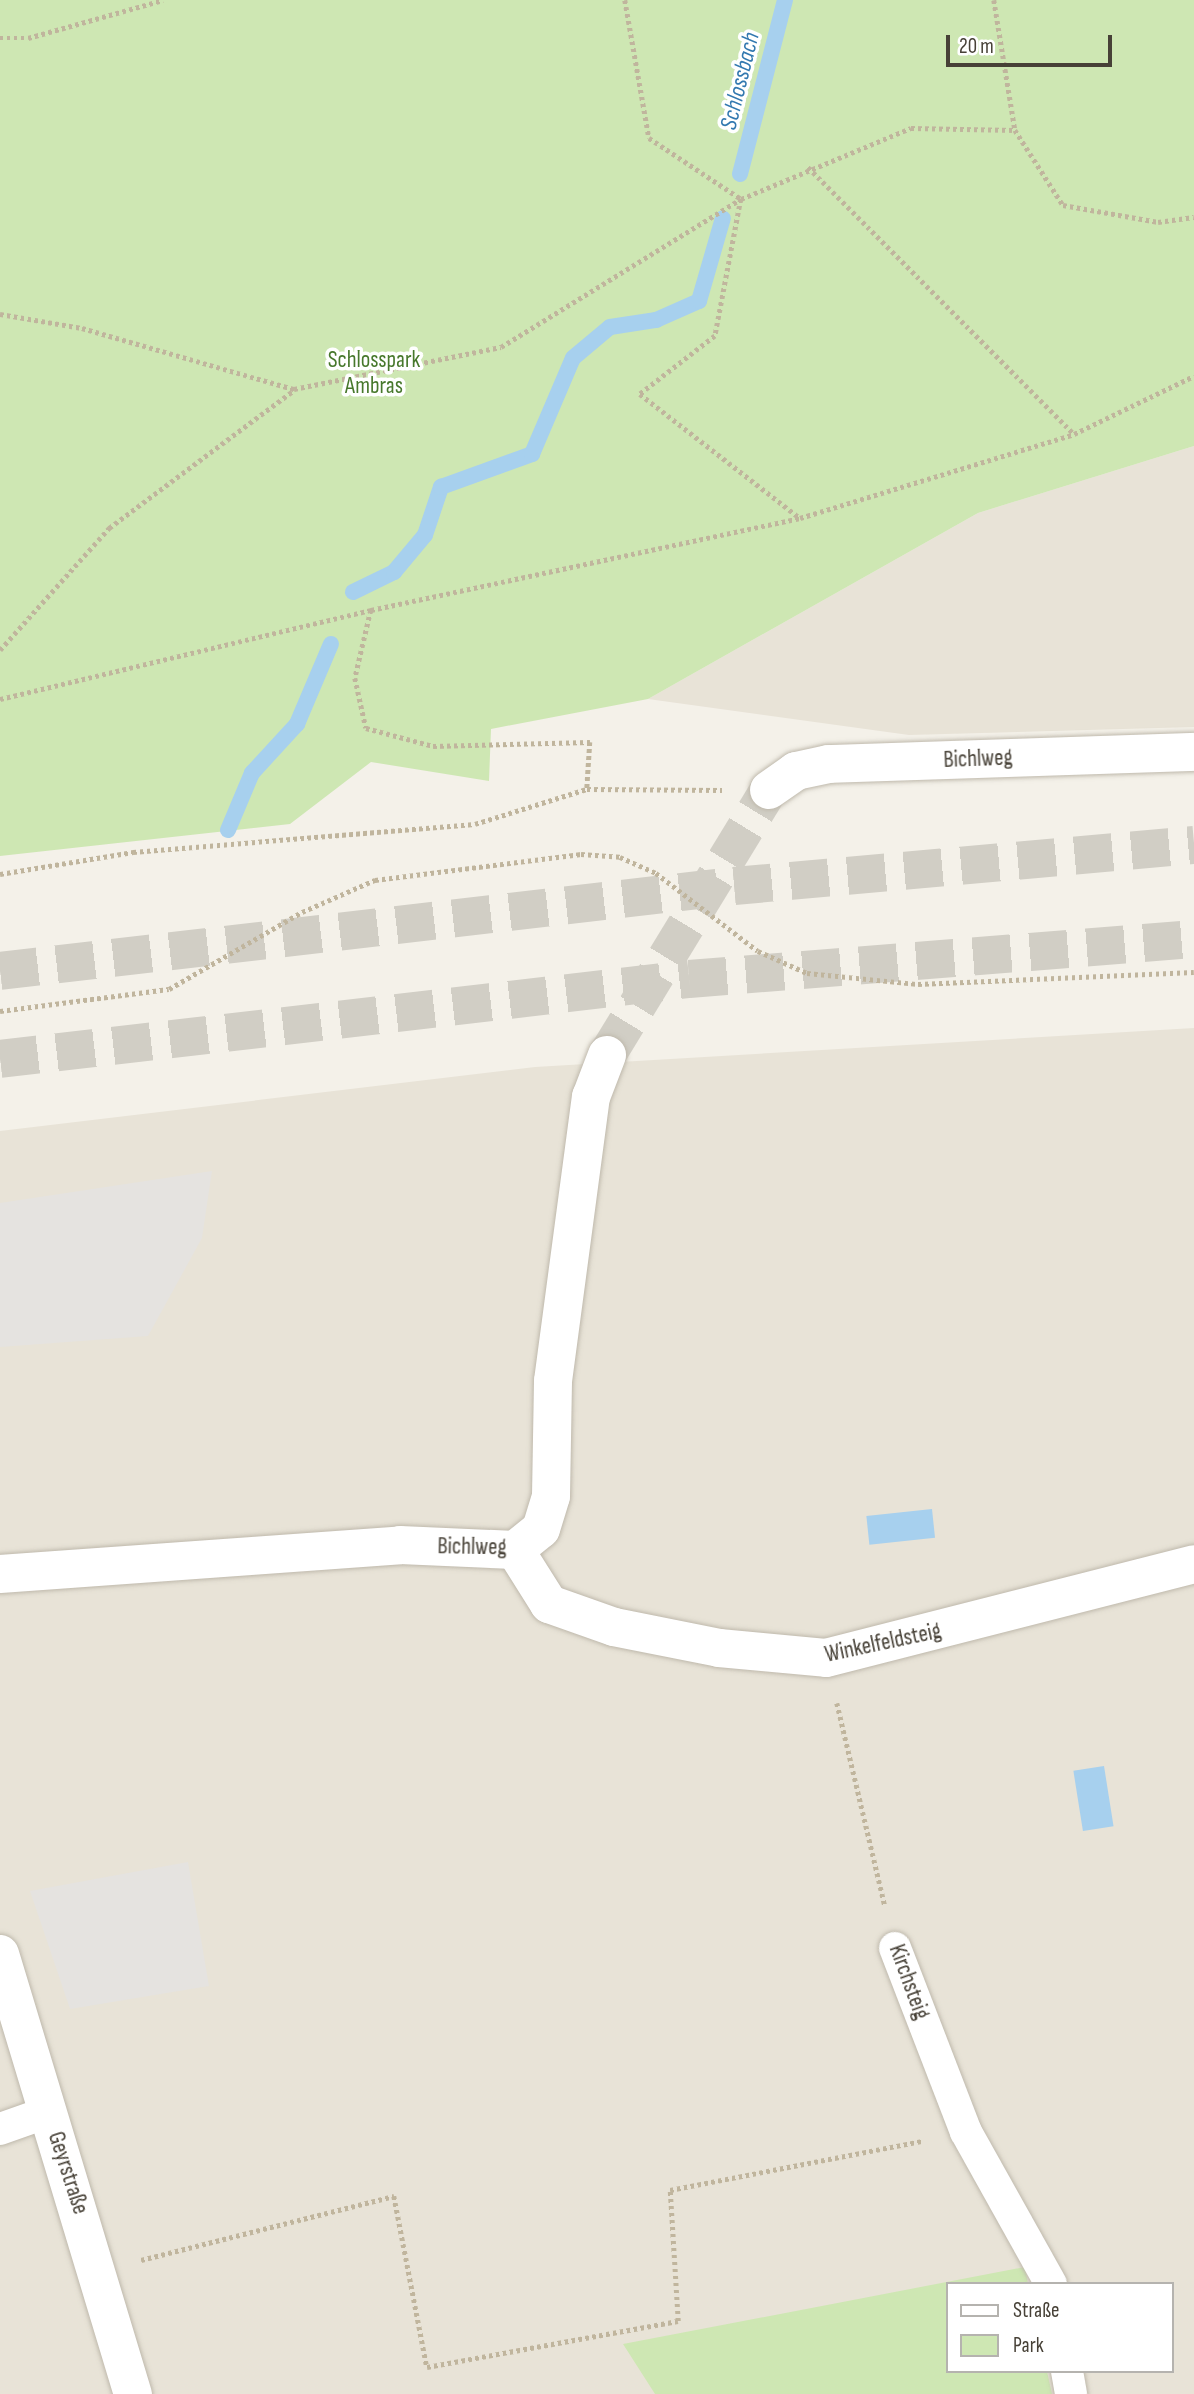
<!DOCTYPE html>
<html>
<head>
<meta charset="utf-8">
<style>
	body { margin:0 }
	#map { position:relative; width:1194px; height:2394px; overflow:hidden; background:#f4f1e9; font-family:"Sofia Sans Condensed",sans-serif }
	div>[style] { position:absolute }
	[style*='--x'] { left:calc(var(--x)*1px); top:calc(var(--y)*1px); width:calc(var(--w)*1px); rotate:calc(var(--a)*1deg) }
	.residential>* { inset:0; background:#e8e3d7 }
	.green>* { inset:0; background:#cee7b3 }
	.parking>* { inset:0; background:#e5e3e0 }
	.water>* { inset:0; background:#a7d0ee; transform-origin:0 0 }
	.stream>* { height:16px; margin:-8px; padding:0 8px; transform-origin:8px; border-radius:8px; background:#a7d0ee }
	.minor-tunnel>* { height:38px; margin-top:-19px; transform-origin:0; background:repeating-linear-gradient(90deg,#d1cec5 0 38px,transparent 0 57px) }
	.motorway-tunnel>* { height:38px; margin-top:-19px; transform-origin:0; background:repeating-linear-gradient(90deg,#d1cec5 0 38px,transparent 0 57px) }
	.path>* { height:4.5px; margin-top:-2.25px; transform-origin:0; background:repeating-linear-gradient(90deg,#c0b59d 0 3.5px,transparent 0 7px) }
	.roads { filter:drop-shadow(0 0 2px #bfb9ac) drop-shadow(0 0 2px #bfb9ac) }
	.service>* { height:32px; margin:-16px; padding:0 16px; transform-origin:16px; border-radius:16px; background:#fff }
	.minor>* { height:38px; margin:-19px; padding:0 19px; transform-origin:19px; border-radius:19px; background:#fff }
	span { translate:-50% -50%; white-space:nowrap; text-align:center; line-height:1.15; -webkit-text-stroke:7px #fff; paint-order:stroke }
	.park-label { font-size:23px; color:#47782c }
	.street-label { font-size:23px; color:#474137 }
	.water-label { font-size:24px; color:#3379b0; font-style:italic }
	.legend { position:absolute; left:946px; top:2282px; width:228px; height:91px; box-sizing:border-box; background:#fff; border:2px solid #b5b3af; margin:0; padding:9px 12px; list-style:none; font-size:21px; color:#474137 }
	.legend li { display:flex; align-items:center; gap:14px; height:35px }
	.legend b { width:35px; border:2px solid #b5b3af }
	.scale { position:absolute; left:946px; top:35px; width:166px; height:32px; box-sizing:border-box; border:4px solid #474137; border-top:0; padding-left:9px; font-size:21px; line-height:24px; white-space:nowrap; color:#474137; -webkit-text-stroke:5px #fff; paint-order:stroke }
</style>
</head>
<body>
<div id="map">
	<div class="residential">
		<i style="clip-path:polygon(1194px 446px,1194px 727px,909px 735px,648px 699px,978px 513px)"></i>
		<i style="clip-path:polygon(evenodd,1194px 1028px,1194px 2394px,0 2394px,0 1131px,535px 1067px,1194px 1028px,947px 2284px,1171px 2284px,1171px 2371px,947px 2371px,947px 2284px)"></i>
	</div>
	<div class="green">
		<i style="clip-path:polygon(0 0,1194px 0,1194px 446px,978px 513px,648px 699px,491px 729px,489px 781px,371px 762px,290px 824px,0 856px)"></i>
		<i style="clip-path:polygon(1025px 2267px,1028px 2284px,947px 2284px,947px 2371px,1047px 2371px,1052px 2394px,655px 2394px,623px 2344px)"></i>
	</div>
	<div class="parking">
		<i style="clip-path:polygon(212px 1171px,202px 1238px,148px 1336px,0 1347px,0 1203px)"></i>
		<i style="clip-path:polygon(188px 1862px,209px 1986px,70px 2009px,30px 1891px)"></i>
	</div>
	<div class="water">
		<i style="left:932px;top:1509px;width:29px;height:66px;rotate:84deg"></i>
		<i style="left:1104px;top:1766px;width:61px;height:31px;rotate:81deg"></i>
	</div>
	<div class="stream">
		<i style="--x:740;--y:174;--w:180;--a:-75.5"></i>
		<i style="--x:353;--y:592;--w:46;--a:-26"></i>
		<i style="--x:394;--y:572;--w:48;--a:-50"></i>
		<i style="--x:425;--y:535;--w:51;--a:-71.6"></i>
		<i style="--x:441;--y:487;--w:97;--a:-19.9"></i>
		<i style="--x:532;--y:454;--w:104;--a:-66.9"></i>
		<i style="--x:573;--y:358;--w:48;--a:-40"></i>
		<i style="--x:610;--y:327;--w:47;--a:-8.7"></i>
		<i style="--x:656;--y:320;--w:47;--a:-23.8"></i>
		<i style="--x:699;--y:301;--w:86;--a:-73.9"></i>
		<i style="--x:228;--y:830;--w:62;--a:-67.2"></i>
		<i style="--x:252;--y:773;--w:67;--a:-47.4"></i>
		<i style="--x:297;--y:724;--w:87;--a:-67"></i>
	</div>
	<div class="minor-tunnel">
		<i style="--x:607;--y:1055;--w:311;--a:-58.6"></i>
	</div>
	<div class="motorway-tunnel">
		<i style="--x:0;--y:971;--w:739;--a:-6.61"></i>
		<i style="--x:734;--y:886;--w:462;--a:-5.1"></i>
		<i style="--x:0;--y:1059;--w:694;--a:-6.62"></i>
		<i style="--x:689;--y:979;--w:507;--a:-4.53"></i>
	</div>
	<div class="path">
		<i style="--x:625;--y:0;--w:140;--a:80.1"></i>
		<i style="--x:649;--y:138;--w:110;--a:33.5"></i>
		<i style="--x:741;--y:199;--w:139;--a:100.7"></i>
		<i style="--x:715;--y:336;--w:95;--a:142.3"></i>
		<i style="--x:640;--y:394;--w:202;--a:37.8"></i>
		<i style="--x:994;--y:0;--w:132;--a:80.8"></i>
		<i style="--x:1015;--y:130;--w:89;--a:57.4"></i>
		<i style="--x:1063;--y:205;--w:97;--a:10.1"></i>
		<i style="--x:1158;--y:222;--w:36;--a:-8"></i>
		<i style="--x:0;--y:38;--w:28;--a:0"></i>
		<i style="--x:28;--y:38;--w:140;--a:-15.7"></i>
		<i style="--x:808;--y:167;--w:377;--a:45.1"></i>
		<i style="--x:0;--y:314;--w:83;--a:9.7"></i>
		<i style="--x:82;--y:328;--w:221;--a:16.1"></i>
		<i style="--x:294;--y:389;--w:211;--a:-11.5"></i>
		<i style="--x:501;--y:347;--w:282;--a:-31.7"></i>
		<i style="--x:741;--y:199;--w:184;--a:-22.7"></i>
		<i style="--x:911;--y:128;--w:104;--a:1.1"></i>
		<i style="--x:371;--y:610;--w:70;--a:103.2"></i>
		<i style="--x:355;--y:678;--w:51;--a:77.6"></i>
		<i style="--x:366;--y:728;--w:69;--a:15"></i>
		<i style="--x:433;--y:746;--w:157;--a:-1.5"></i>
		<i style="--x:590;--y:742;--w:47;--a:93.7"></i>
		<i style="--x:587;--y:789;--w:135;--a:0.4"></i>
		<i style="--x:0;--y:650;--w:164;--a:-48.2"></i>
		<i style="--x:109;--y:528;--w:231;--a:-36.7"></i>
		<i style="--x:0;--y:699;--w:382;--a:-13.5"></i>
		<i style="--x:371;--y:610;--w:439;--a:-12.1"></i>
		<i style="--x:800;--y:518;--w:287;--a:-17"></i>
		<i style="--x:1074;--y:434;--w:133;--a:-25.8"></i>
		<i style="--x:0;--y:874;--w:135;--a:-9.4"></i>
		<i style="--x:133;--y:852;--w:343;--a:-4.7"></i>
		<i style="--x:475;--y:824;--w:117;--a:-17.4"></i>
		<i style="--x:0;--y:1011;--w:170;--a:-7.4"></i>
		<i style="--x:169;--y:989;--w:154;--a:-30.1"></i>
		<i style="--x:302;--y:912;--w:80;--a:-23.7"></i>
		<i style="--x:375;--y:880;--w:208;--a:-7.2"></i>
		<i style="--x:581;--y:854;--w:39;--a:4"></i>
		<i style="--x:620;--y:857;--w:39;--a:24"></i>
		<i style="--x:656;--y:873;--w:128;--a:37.4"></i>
		<i style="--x:758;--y:951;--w:54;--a:24.2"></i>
		<i style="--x:807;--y:973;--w:112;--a:5.7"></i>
		<i style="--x:918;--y:984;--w:276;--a:-2.5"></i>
		<i style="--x:837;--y:1703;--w:209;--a:76.7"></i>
		<i style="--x:141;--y:2260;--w:261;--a:-14.2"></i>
		<i style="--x:394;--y:2196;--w:174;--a:79.1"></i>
		<i style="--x:427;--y:2367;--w:255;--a:-10.4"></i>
		<i style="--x:678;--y:2321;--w:131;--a:-93.5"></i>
		<i style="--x:670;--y:2190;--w:256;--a:-11"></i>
	</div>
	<div class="roads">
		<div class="service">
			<i style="--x:895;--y:1948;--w:197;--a:68.9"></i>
			<i style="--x:966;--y:2132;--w:174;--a:60.8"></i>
			<i style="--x:0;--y:2129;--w:51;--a:-19.5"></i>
			<i style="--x:1067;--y:2371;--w:23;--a:80"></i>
		</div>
		<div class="minor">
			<i style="--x:769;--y:790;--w:33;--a:-35"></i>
			<i style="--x:796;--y:771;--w:34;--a:-12"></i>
			<i style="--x:829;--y:764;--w:365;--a:-1.9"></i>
			<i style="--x:515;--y:1550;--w:64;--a:57.8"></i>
			<i style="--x:549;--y:1604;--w:69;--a:19.5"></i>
			<i style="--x:614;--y:1627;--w:107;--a:11.3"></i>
			<i style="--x:719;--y:1648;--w:107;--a:5.3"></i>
			<i style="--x:826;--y:1658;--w:380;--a:-14.3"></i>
			<i style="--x:0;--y:1574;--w:401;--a:-4.1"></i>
			<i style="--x:400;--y:1545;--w:115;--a:2.5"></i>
			<i style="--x:515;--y:1550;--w:33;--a:-39"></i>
			<i style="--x:541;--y:1529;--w:34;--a:-73"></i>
			<i style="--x:551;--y:1496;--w:115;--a:-89"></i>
			<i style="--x:553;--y:1381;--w:287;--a:-82.4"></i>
			<i style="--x:591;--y:1097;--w:45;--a:-69.1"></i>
			<i style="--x:0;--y:1954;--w:460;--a:73.2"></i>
		</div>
	</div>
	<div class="park-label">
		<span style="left:374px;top:373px">Schlosspark<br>Ambras</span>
	</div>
	<div class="street-label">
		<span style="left:978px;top:759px;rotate:-2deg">Bichlweg</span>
		<span style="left:472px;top:1547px;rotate:1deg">Bichlweg</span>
		<span style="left:883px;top:1643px;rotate:-12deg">Winkelfeldsteig</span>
		<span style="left:909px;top:1982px;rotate:70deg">Kirchsteig</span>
		<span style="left:68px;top:2173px;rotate:72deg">Geyrstraße</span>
	</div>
	<div class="water-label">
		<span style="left:740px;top:81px;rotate:-76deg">Schlossbach</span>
	</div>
	<ul class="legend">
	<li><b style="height:9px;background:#fff"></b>Straße</li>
	<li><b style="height:19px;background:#cee7b3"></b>Park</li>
	</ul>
	<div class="scale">20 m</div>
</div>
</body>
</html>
